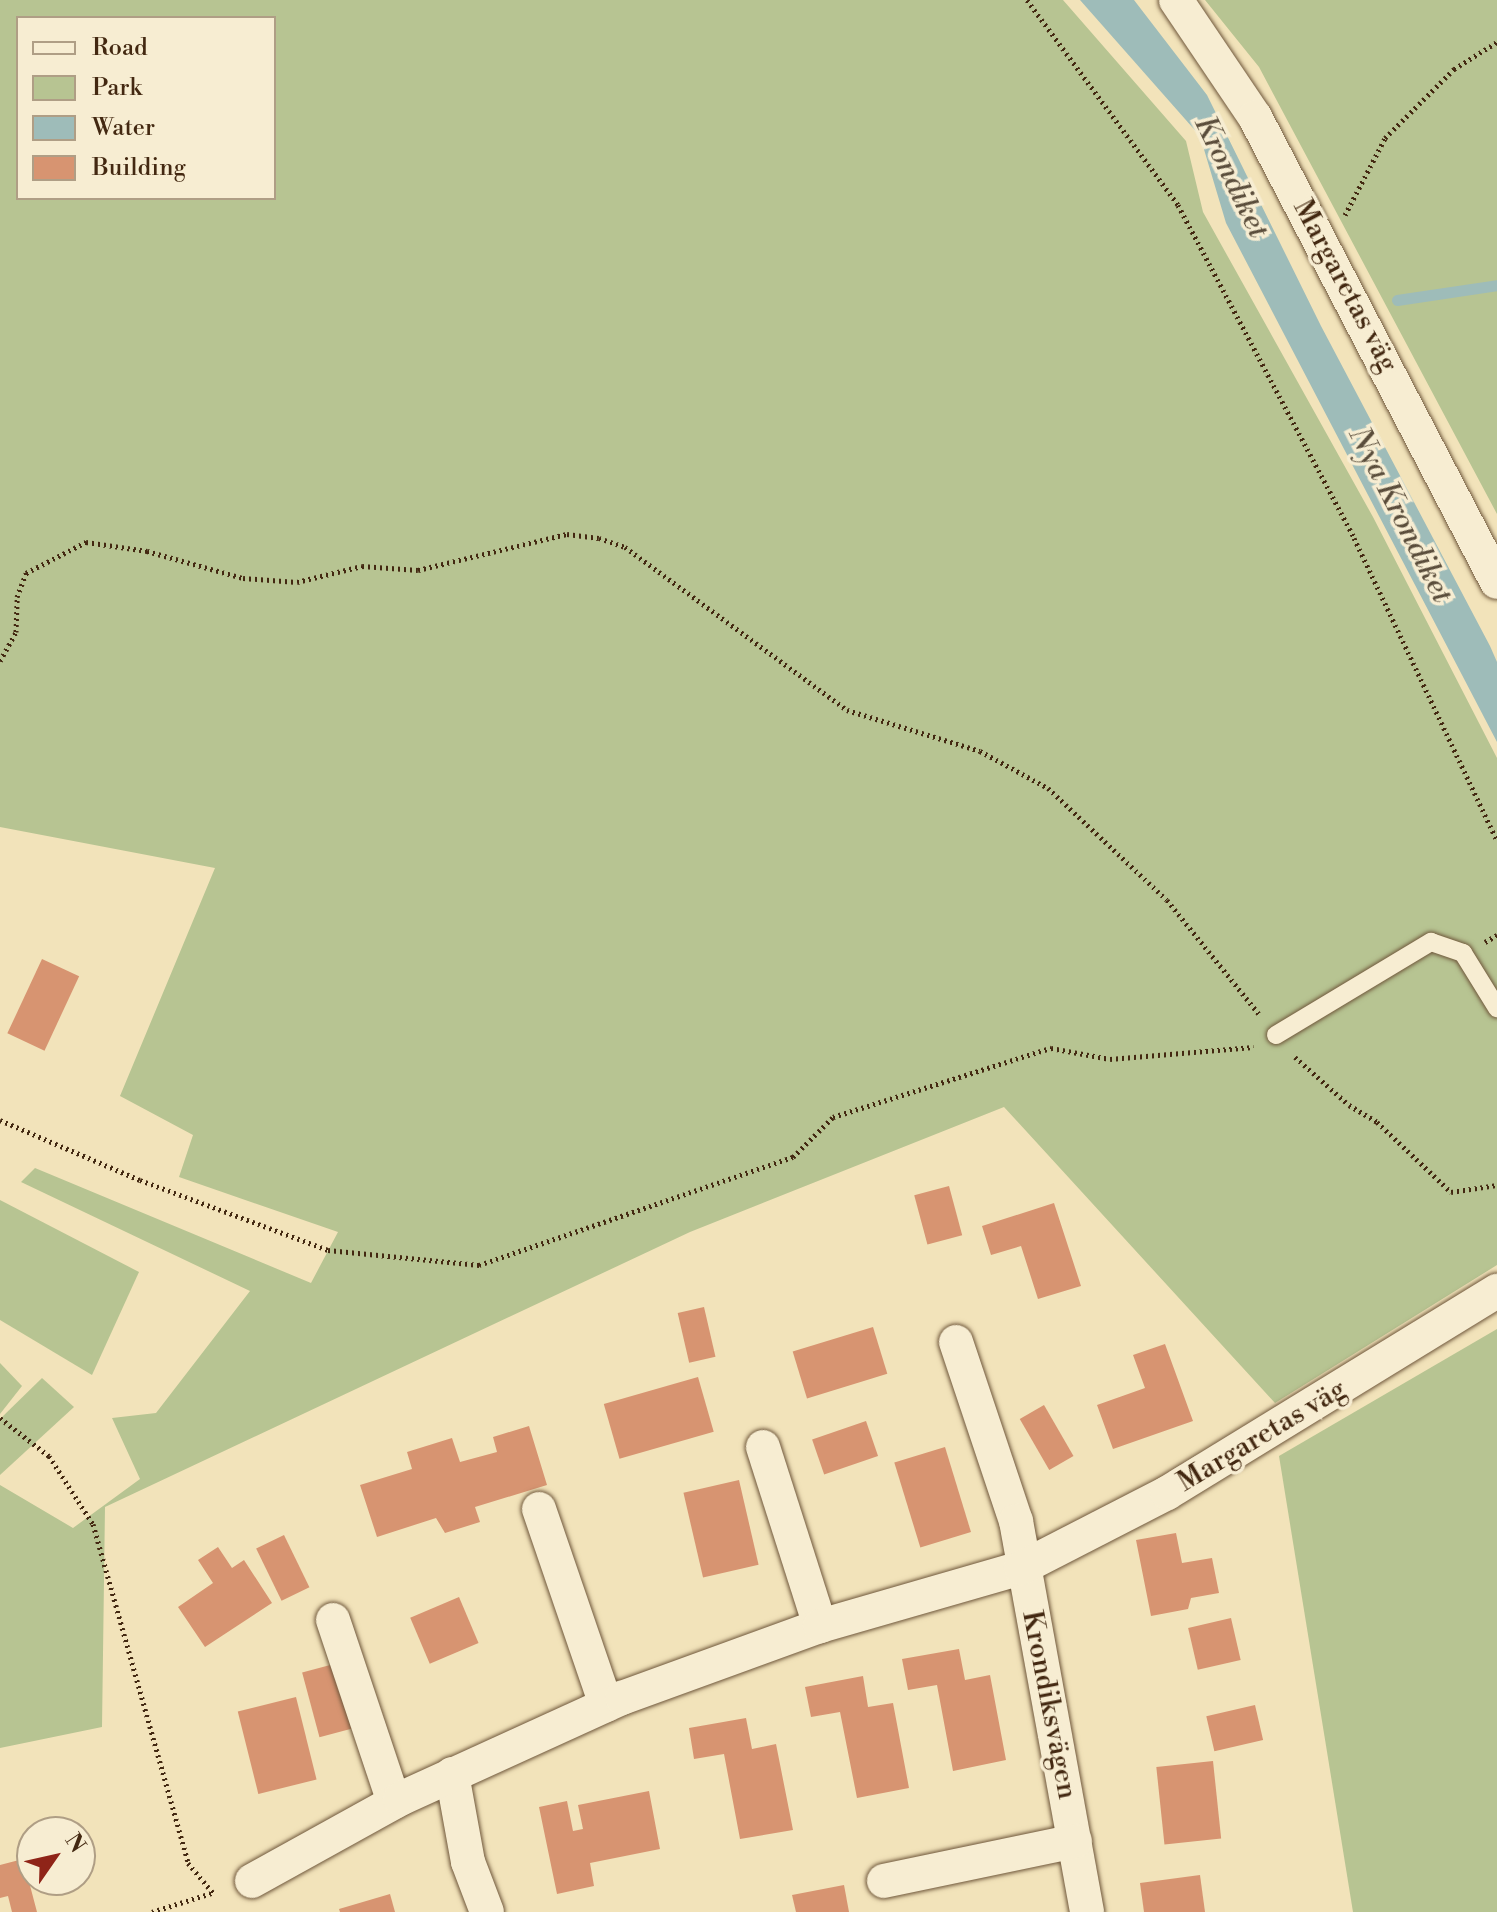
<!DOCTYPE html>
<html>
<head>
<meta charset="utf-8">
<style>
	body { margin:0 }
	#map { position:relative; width:1497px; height:1912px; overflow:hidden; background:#f2e3ba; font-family:"Libre Bodoni",serif }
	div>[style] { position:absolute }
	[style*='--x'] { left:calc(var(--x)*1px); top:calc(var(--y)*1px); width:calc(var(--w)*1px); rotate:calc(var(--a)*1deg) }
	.green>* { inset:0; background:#b7c492 }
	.water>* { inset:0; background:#9ebcb9 }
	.stream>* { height:11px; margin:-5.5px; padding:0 5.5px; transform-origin:5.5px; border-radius:5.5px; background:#9ebcb9 }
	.building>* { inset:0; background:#d79471; transform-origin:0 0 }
	.path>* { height:5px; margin-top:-2.5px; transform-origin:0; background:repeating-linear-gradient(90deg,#432811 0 2px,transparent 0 6px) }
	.roads { filter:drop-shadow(0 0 2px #6f573b) drop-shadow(0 0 2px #6f573b) }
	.lane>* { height:18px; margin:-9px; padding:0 9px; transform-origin:9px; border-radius:9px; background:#f7edd2 }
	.street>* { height:34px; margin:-17px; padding:0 17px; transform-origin:17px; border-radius:17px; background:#f7edd2 }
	span { translate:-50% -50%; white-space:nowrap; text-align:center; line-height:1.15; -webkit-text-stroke:7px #f7edd2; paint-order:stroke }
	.street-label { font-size:28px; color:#432811 }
	.water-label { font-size:30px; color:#5a4d3b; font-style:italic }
	.legend { position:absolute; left:16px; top:16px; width:260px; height:184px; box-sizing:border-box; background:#f7edd2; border:2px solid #af9e85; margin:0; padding:10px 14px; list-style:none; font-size:24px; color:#432811 }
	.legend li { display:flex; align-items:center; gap:16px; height:40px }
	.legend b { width:40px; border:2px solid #af9e85 }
	.north { position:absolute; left:16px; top:1816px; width:80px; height:80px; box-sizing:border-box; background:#f7edd2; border:2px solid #af9e85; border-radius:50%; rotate:56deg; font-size:22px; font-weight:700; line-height:32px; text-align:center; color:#432811 }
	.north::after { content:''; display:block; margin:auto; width:28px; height:36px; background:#8f2418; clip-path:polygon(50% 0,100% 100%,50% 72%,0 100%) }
</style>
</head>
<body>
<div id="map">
	<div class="green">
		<i style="clip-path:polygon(evenodd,0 0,1063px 0,1186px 141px,1203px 212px,1373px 517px,1497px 758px,1497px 1265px,1275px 1403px,1004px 1107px,690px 1232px,105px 1507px,102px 1727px,0 1748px,0 1485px,73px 1528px,140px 1479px,112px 1418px,156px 1413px,250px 1291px,21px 1182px,35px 1168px,311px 1283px,338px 1232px,179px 1177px,193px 1135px,120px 1096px,215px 868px,0 827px,0 0,18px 18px,274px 18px,274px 198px,18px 198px,18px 18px)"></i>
		<i style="clip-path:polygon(1205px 0,1497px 0,1497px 514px,1259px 67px)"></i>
		<i style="clip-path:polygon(0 1200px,139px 1272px,92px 1375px,0 1320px)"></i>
		<i style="clip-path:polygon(1497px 1329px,1497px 1912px,1353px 1912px,1279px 1456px)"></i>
		<i style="clip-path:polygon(0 1363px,22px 1386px,0 1414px)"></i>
		<i style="clip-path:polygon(42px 1378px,74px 1407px,0 1475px,0 1419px)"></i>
	</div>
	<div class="water">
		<i style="clip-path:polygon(1080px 0,1134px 0,1207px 95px,1321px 326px,1490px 646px,1497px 662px,1497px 742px,1226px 223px,1200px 136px)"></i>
	</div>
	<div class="stream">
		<i style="--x:1397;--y:300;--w:101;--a:-8.5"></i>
	</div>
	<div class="building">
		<i style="left:42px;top:959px;width:41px;height:82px;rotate:25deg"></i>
		<i style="left:949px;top:1186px;width:51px;height:36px;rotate:75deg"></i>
		<i style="clip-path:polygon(1054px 1203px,1081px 1286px,1038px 1299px,1021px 1246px,991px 1255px,982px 1226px)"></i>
		<i style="left:704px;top:1307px;width:51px;height:27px;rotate:77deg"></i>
		<i style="left:873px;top:1327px;width:49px;height:84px;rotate:73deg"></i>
		<i style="clip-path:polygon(1165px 1344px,1193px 1421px,1113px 1449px,1097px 1405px,1145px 1388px,1133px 1355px)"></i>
		<i style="left:698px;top:1377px;width:57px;height:98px;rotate:74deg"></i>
		<i style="left:1044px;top:1405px;width:59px;height:28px;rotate:60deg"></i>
		<i style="left:866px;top:1421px;width:37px;height:57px;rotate:71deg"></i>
		<i style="clip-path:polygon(529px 1426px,547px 1485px,475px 1507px,480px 1522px,445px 1533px,436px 1518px,377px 1537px,360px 1485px,412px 1469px,407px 1452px,452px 1438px,460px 1462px,497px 1452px,493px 1437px)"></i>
		<i style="left:945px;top:1447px;width:89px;height:53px;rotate:73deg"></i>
		<i style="left:739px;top:1480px;width:87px;height:57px;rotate:77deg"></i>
		<i style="clip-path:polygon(1176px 1533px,1182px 1563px,1212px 1558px,1219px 1593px,1191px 1598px,1188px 1609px,1151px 1616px,1136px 1540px)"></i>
		<i style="left:284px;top:1535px;width:58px;height:31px;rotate:64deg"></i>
		<i style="clip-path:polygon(218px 1547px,232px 1568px,244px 1560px,272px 1603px,205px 1647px,178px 1607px,213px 1583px,198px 1560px)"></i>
		<i style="left:459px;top:1597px;width:50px;height:53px;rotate:67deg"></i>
		<i style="left:1231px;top:1618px;width:43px;height:44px;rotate:77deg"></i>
		<i style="clip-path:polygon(959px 1649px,965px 1680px,990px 1675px,1006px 1760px,953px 1771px,937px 1685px,908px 1690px,902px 1659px)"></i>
		<i style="left:334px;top:1664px;width:67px;height:33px;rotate:75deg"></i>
		<i style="clip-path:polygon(863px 1676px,868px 1707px,893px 1703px,909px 1788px,857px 1798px,840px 1712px,811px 1717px,805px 1687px)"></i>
		<i style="left:296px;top:1697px;width:85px;height:60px;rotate:76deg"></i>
		<i style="left:1255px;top:1705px;width:36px;height:50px;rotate:77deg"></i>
		<i style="clip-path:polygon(746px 1718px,752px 1749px,776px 1744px,793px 1830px,740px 1839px,724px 1754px,694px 1759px,689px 1728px)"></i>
		<i style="left:1213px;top:1761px;width:78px;height:57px;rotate:84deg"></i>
		<i style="clip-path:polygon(649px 1791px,660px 1849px,590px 1863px,594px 1886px,557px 1894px,539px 1807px,567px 1801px,573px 1831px,583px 1829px,578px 1805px)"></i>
		<i style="clip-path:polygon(23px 1859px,37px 1912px,12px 1912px,8px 1896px,0 1898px,0 1865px)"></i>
		<i style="clip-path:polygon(1200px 1875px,1205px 1912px,1144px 1912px,1140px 1883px)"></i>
		<i style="clip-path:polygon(844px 1885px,849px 1912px,796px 1912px,792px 1895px)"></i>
		<i style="clip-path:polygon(390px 1894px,395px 1912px,340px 1912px,339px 1909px)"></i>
	</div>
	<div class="path">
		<i style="--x:1027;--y:0;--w:255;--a:53.6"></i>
		<i style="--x:1178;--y:205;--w:377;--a:62.1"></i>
		<i style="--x:1354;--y:538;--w:334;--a:64.7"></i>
		<i style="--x:1345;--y:215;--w:87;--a:-62.5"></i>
		<i style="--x:1385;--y:138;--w:98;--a:-45"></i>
		<i style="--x:1454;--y:69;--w:51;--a:-32.1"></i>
		<i style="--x:0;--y:661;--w:33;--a:-61"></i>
		<i style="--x:16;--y:632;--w:35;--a:-88"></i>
		<i style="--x:17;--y:597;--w:26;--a:-69"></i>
		<i style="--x:26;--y:573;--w:68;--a:-27.3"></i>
		<i style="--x:86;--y:542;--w:62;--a:8.4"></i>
		<i style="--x:147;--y:551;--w:100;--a:15.7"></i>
		<i style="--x:243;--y:578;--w:54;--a:4.2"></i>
		<i style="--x:297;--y:582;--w:67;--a:-13.8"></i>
		<i style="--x:362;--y:566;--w:56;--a:4.1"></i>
		<i style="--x:418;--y:570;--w:153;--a:-13.6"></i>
		<i style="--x:567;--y:534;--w:32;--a:7"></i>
		<i style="--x:599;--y:538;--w:28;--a:19"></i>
		<i style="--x:625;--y:547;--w:275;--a:36.3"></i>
		<i style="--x:847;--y:710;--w:139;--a:17.1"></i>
		<i style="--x:980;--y:751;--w:77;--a:28.6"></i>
		<i style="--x:1048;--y:788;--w:163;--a:43.3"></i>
		<i style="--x:1167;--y:900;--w:146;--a:51.1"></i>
		<i style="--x:1485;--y:942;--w:14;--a:-30"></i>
		<i style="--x:1295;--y:1057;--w:72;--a:41.6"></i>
		<i style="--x:1349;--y:1105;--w:33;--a:31"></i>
		<i style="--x:1377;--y:1122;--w:102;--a:43.4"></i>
		<i style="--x:1451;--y:1192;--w:47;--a:-8.7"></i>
		<i style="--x:0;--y:1120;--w:152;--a:23.2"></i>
		<i style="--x:140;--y:1180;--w:201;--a:20.4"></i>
		<i style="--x:328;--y:1250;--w:152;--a:5.7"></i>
		<i style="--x:479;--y:1265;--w:332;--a:-19"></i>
		<i style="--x:793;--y:1157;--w:57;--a:-45"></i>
		<i style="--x:833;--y:1117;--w:229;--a:-17.6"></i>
		<i style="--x:1051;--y:1048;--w:60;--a:10.6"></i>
		<i style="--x:1110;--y:1059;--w:144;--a:-4.8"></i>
		<i style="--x:0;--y:1418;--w:62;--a:37.8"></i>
		<i style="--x:49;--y:1456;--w:81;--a:57.1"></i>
		<i style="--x:93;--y:1524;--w:352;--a:74.3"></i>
		<i style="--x:188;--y:1863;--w:39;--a:50"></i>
		<i style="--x:152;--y:1912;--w:63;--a:-17.6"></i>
	</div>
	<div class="roads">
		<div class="lane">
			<i style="--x:1276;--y:1035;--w:181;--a:-31"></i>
			<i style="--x:1431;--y:942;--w:34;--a:19"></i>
			<i style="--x:1463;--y:953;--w:65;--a:58.3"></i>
		</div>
		<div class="street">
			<i style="--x:1176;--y:0;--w:141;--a:56"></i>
			<i style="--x:1255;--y:117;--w:524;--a:62.51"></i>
			<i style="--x:956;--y:1342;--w:189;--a:71.5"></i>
			<i style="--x:1016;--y:1521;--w:397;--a:79.7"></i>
			<i style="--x:763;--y:1447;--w:188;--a:72.3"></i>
			<i style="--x:539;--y:1509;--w:207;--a:71.1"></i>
			<i style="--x:333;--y:1620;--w:192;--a:71.5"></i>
			<i style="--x:452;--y:1774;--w:89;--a:79.7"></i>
			<i style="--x:468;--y:1862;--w:53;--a:69.2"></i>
			<i style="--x:252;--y:1881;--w:169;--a:-29"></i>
			<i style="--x:400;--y:1799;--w:244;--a:-24.5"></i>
			<i style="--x:622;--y:1698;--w:211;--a:-20"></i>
			<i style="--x:820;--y:1626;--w:209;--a:-16.1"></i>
			<i style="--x:1021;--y:1568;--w:164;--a:-27.2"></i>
			<i style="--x:1167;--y:1493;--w:387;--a:-31.5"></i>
			<i style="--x:884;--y:1881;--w:195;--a:-11.8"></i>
		</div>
	</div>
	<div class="street-label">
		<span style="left:1345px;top:286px;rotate:62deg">Margaretas väg</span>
		<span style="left:1262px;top:1436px;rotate:-31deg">Margaretas väg</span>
		<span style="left:1049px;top:1705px;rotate:79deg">Krondiksvägen</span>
	</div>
	<div class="water-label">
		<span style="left:1231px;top:177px;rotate:64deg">Krondiket</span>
		<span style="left:1400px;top:515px;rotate:63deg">Nya Krondiket</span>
	</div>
	<ul class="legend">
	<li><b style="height:10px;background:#f7edd2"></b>Road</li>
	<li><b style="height:22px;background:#b7c492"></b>Park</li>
	<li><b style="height:22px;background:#9ebcb9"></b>Water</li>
	<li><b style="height:22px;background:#d79471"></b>Building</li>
	</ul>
	<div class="north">N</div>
</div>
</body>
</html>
